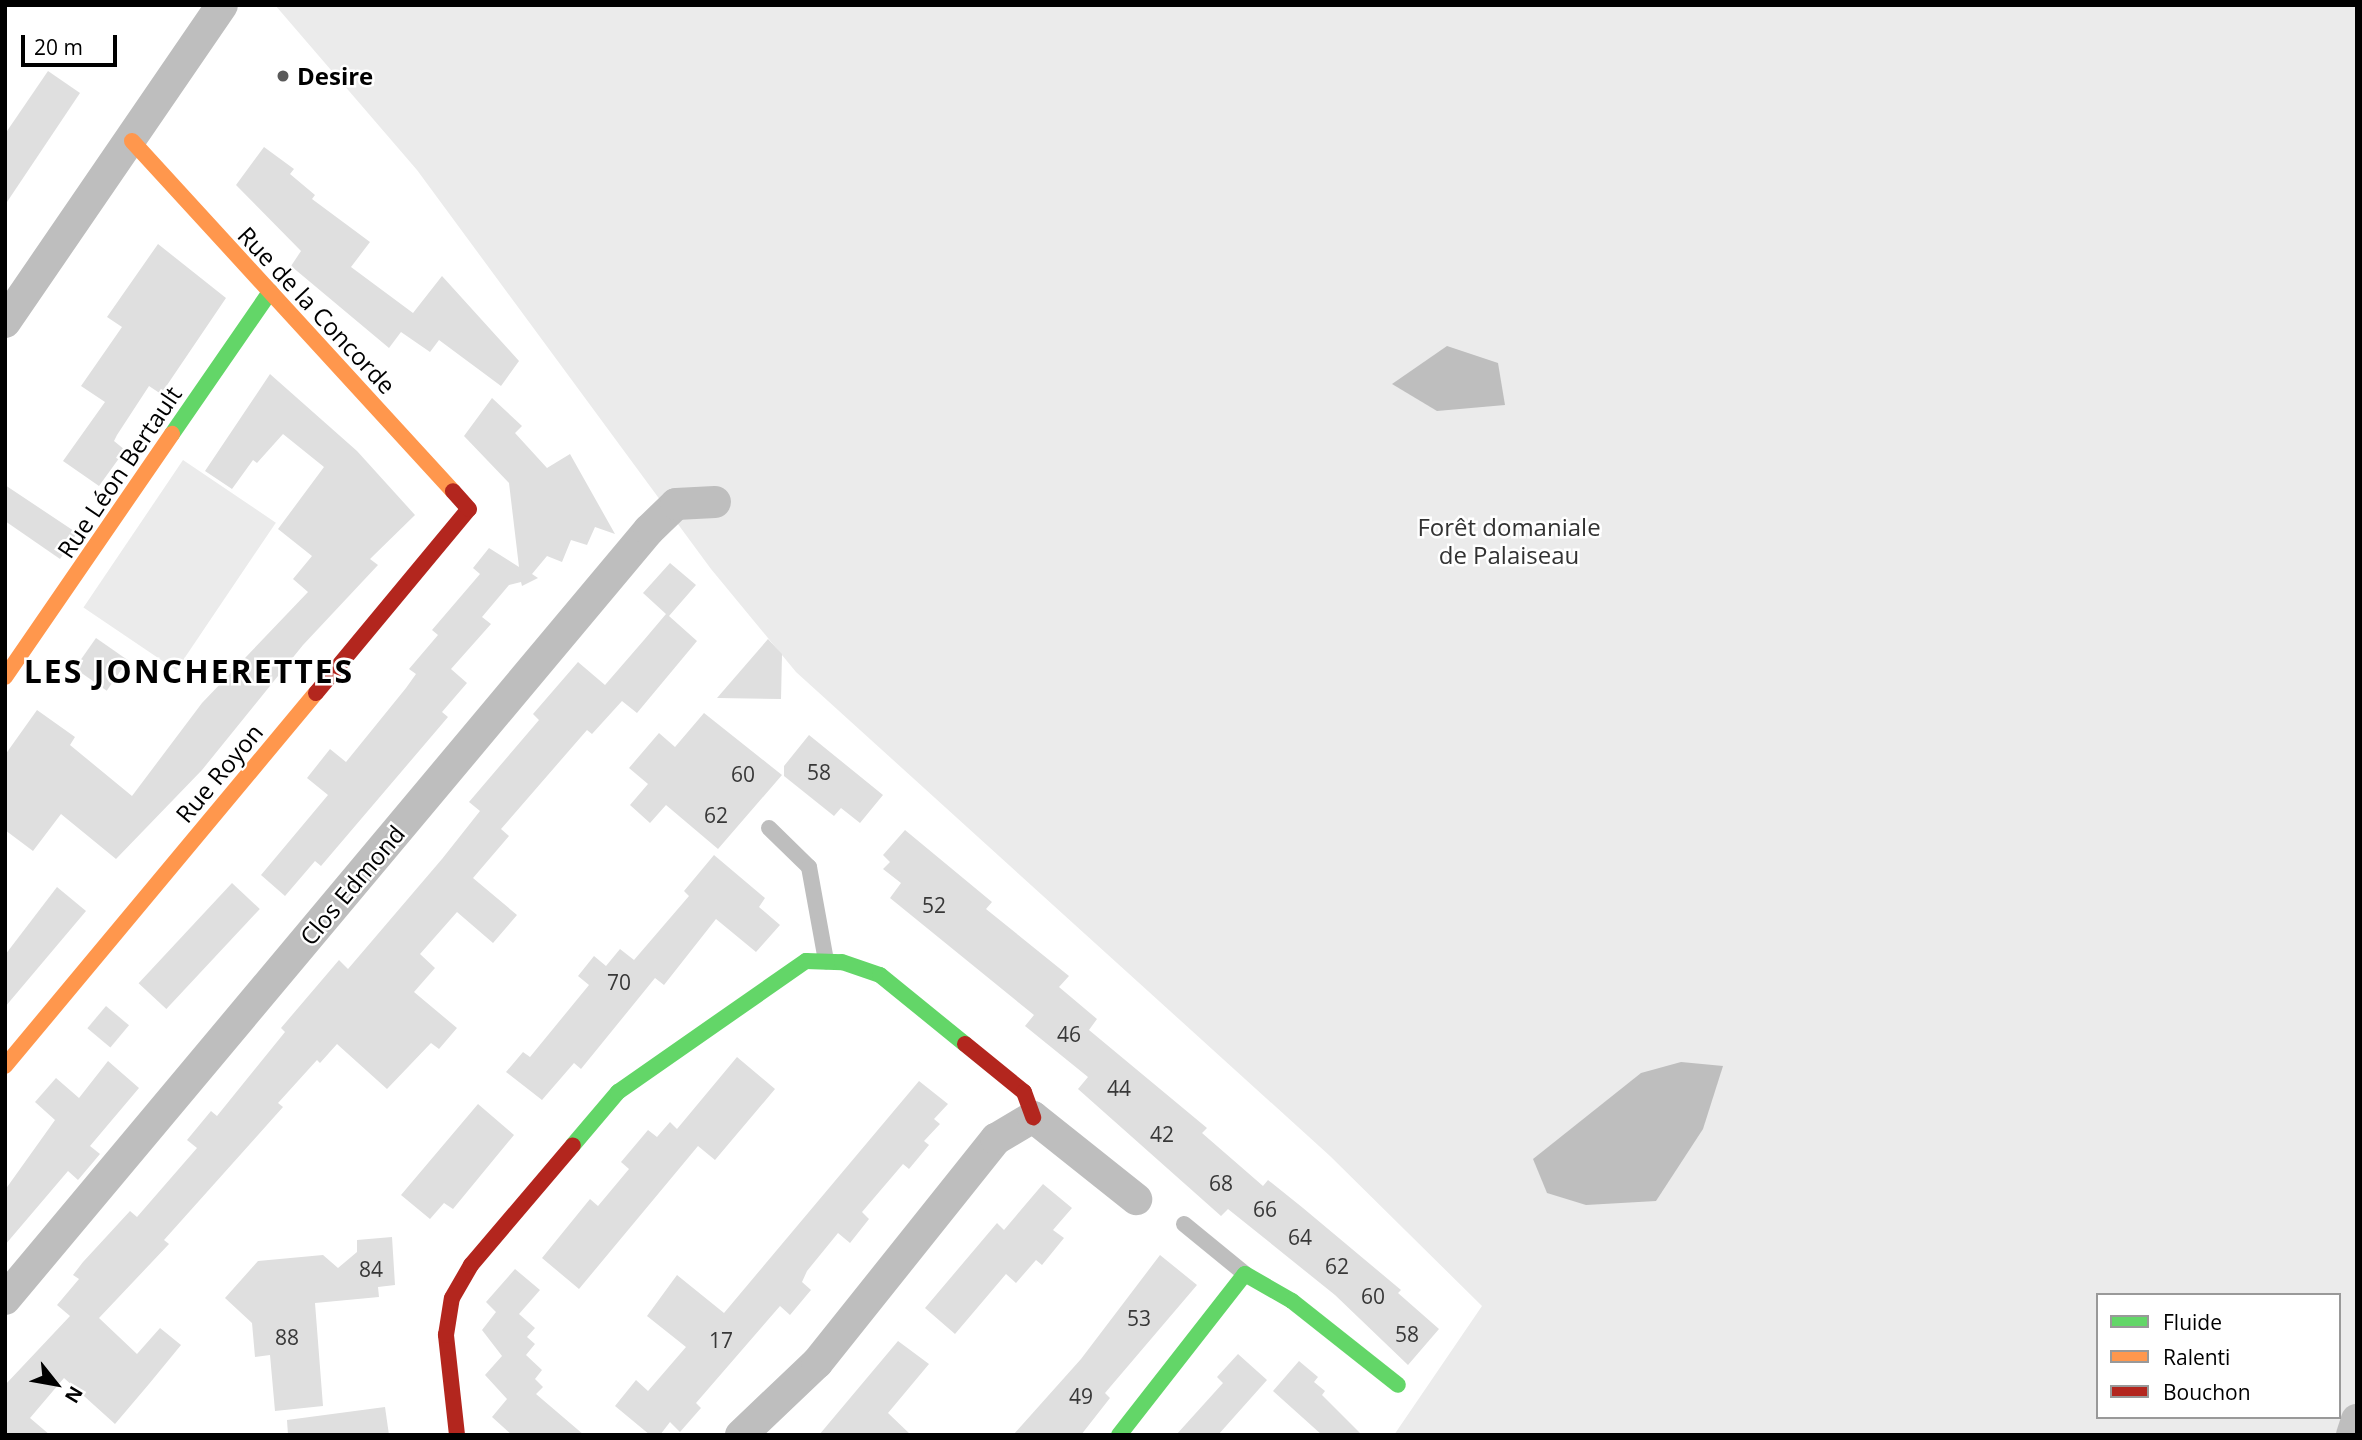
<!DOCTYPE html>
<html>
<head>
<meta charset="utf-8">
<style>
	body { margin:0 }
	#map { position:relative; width:2362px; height:1440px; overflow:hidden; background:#fff; font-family:"Open Sans",sans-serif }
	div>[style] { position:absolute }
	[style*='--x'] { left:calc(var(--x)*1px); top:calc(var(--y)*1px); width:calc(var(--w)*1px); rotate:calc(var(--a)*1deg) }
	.green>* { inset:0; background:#ebebeb; transform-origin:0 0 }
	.water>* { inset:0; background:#bebebe }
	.building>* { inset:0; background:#dfdfdf; transform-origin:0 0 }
	.lane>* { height:16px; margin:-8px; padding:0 8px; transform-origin:8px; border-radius:8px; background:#bebebe }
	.street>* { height:32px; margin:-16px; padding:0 16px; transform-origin:16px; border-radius:16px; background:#bebebe }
	.fast>* { height:16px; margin:-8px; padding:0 8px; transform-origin:8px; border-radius:8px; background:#63d668 }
	.slow>* { height:16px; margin:-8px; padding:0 8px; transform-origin:8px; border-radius:8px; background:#ff974d }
	.jam>* { height:16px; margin:-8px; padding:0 8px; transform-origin:8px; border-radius:8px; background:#b3261e }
	.dots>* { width:19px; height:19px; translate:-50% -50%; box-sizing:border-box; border:4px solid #fff; border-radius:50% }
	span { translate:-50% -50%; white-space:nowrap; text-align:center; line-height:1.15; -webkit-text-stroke:5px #fff; paint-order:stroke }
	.number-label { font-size:21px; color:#383838 }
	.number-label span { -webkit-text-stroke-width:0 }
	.poi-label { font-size:24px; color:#000; font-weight:700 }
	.left { translate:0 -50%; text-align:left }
	.street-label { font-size:24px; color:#000 }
	.park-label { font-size:24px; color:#323232 }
	.district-label { font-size:32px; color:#000; font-weight:700; letter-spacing:2px }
	.frame { position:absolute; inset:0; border:7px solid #000; pointer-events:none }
	.legend { position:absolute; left:2096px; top:1293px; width:245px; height:126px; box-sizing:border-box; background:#fff; border:2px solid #999; margin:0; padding:9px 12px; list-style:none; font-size:21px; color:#000 }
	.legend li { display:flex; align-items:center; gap:14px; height:35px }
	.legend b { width:35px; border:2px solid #999 }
	.north { position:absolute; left:21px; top:1349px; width:70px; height:70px; -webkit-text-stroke:5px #fff; paint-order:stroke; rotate:121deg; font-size:19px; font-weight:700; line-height:28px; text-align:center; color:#000 }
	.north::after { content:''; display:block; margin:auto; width:24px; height:32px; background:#000; clip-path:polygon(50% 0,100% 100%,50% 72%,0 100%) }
	.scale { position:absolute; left:21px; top:35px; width:96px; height:32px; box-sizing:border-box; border:4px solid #000; border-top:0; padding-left:9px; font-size:21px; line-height:24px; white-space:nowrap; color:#000; -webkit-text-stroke:5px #fff; paint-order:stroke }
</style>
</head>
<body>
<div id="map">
	<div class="green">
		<i style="clip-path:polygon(evenodd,275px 5px,2357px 5px,2357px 1435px,1394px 1435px,1482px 1306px,1330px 1156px,796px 672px,711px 569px,417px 170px,275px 5px,2098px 1295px,2339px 1295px,2339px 1417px,2098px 1417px,2098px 1295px)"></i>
		<i style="left:183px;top:460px;width:112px;height:178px;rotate:34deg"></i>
	</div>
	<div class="water">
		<i style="clip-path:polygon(1447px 346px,1498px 363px,1505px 405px,1437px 411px,1392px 384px)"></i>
		<i style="clip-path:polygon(1681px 1062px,1723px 1066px,1703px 1129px,1656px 1201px,1586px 1205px,1547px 1193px,1533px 1159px,1641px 1073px)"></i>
	</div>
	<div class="building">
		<i style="clip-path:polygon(48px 71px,80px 93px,5px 205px,5px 134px)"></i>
		<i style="clip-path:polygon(264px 147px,294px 169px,290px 174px,315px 195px,312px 199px,370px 242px,351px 267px,413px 313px,442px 276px,519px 361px,501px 386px,439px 340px,430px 352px,401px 332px,389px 348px,291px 266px,301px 251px,236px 185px)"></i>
		<i style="clip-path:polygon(158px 244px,226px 298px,161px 394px,149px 386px,117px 435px,114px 441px,125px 450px,99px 486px,63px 461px,105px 402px,81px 386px,122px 327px,107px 317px)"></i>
		<i style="clip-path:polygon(270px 374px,357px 451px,415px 515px,370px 559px,378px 565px,303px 645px,202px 770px,116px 859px,61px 814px,33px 851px,5px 830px,5px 755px,37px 710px,75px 737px,70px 745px,132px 796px,202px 703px,308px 592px,293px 579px,312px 556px,278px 529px,324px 467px,283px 434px,257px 463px,253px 460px,232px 489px,205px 471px)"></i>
		<i style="clip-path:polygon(492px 398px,522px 426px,515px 433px,547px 468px,570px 454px,615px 534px,595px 527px,587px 545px,571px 540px,562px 562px,547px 556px,532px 574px,538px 578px,522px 586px,521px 582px,509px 585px,482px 617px,491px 624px,451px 669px,467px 683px,442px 712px,448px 717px,321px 866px,315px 861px,285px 896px,261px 875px,328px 795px,307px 778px,330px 749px,346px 762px,406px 688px,416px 674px,409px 669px,438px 635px,432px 630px,480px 574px,473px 568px,489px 548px,519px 567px,509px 483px,464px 436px)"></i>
		<i style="clip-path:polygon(5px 485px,77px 533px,60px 559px,5px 521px)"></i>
		<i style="clip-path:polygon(670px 563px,696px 585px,669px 616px,697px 641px,637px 713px,622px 701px,592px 734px,587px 730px,501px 829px,509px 836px,473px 878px,517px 915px,493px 943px,457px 912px,420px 954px,435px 968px,414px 992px,457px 1028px,439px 1049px,431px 1043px,387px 1089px,337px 1044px,320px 1063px,317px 1060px,278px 1103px,283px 1107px,164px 1240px,169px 1244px,99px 1318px,137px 1354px,160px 1328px,181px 1345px,149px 1384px,115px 1424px,64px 1378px,30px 1418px,50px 1435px,5px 1435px,5px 1385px,70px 1316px,57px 1305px,79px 1279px,73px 1275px,83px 1262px,130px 1211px,137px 1217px,197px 1148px,187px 1140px,211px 1111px,217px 1116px,285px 1032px,281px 1028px,339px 960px,348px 969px,442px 859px,480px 811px,469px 802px,539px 720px,533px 714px,578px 662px,605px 685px,644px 640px,666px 614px,643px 593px)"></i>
		<i style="left:96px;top:638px;width:39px;height:37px;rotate:35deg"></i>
		<i style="clip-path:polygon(768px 639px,782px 654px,781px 699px,717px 698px)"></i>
		<i style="clip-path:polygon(704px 713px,782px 775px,718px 849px,666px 805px,650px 823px,630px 805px,648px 784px,629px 768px,659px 733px,675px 747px)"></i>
		<i style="clip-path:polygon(809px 735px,883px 795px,860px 823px,841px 808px,834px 816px,784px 776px,784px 766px)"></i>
		<i style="clip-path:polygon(905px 830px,992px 902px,986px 909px,1069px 976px,1059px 987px,1097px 1019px,1089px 1030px,1207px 1128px,1202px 1133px,1263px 1186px,1268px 1180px,1303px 1208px,1401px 1290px,1398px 1293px,1439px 1329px,1408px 1365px,1335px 1295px,1228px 1209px,1221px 1216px,1078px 1089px,1088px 1077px,1025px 1026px,1034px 1015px,890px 898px,901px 883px,883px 869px,890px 862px,883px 855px)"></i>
		<i style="clip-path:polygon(714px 855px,765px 898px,759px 907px,780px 925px,756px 952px,716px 919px,664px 985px,655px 978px,581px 1069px,574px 1063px,542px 1100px,506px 1072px,523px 1052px,530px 1057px,589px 985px,578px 976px,594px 956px,606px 966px,620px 949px,634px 960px,689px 896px,684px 891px)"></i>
		<i style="left:232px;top:883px;width:38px;height:137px;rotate:43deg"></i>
		<i style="clip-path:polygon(57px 887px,86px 911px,5px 1007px,5px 955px)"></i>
		<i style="left:106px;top:1006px;width:30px;height:29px;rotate:40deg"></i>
		<i style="clip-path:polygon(737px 1057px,775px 1089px,715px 1160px,698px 1146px,579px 1289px,542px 1258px,590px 1199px,598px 1206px,629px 1169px,621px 1162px,648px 1130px,657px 1137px,670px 1122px,677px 1129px)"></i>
		<i style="clip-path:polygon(108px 1061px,139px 1088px,90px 1146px,100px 1154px,78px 1180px,68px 1171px,5px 1245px,5px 1190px,55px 1120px,35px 1102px,56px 1078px,79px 1098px)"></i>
		<i style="clip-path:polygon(919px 1081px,948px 1104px,934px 1119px,940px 1124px,924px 1141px,929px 1145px,909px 1169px,903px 1164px,862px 1212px,869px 1219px,850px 1243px,838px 1233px,807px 1271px,802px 1282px,811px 1290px,790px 1315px,780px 1306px,696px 1403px,701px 1408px,680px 1432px,670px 1422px,660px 1435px,650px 1435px,615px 1406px,636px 1380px,648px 1391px,686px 1347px,647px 1316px,677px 1275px,724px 1313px)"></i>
		<i style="clip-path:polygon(478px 1104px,514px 1135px,453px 1209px,444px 1203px,430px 1219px,401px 1195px)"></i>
		<i style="clip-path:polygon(1043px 1184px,1072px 1208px,1053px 1230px,1064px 1238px,1042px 1265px,1036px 1260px,1016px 1283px,1006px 1274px,955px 1334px,925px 1308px,997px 1223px,1004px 1230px)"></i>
		<i style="clip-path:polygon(392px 1237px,395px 1285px,378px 1287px,379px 1297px,315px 1303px,323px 1406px,275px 1411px,270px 1355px,255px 1357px,252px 1323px,225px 1298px,258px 1261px,323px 1255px,338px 1268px,357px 1252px,357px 1240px)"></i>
		<i style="clip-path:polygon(1160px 1255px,1197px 1285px,1105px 1393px,1110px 1398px,1081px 1435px,1013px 1435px,1081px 1359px)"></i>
		<i style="clip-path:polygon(515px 1269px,540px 1290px,519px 1314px,535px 1328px,527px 1337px,535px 1344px,526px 1355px,542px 1370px,535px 1379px,543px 1387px,536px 1394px,584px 1435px,512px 1435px,492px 1417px,507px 1399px,485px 1375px,502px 1356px,482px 1330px,496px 1312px,486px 1302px)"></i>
		<i style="clip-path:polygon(898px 1341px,929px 1364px,888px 1413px,911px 1435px,819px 1435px)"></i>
		<i style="clip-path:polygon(1238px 1354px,1267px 1380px,1218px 1435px,1176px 1435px,1223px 1383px,1217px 1377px)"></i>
		<i style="clip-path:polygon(1299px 1361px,1318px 1377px,1314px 1382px,1325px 1391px,1322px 1395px,1362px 1435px,1322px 1435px,1273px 1391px)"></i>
		<i style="clip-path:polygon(385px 1407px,389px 1435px,288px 1435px,287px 1420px)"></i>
	</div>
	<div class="lane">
		<i style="--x:769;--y:828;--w:56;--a:44.3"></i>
		<i style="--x:809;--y:867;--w:96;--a:79.7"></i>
		<i style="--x:1184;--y:1224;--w:79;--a:39.3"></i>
	</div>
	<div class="street">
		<i style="--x:5;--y:322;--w:384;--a:-55.6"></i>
		<i style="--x:5;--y:1299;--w:1003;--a:-50.06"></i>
		<i style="--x:649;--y:530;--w:37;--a:-44"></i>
		<i style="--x:676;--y:504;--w:39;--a:-3"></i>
		<i style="--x:741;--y:1435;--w:105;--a:-43.5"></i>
		<i style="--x:817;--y:1363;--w:287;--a:-51.4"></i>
		<i style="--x:996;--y:1139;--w:43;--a:-30.7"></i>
		<i style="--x:1033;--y:1117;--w:132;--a:38.5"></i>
		<i style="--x:2352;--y:1435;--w:16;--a:-72"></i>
	</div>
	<div class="fast">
		<i style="--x:172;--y:434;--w:173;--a:-55.4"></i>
		<i style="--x:573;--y:1145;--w:70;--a:-49.7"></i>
		<i style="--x:618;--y:1092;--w:229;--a:-34.9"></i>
		<i style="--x:806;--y:961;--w:36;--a:2"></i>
		<i style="--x:842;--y:962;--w:40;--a:18.9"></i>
		<i style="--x:880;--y:975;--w:109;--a:39.1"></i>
		<i style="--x:1119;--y:1435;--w:204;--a:-52"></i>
		<i style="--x:1245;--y:1274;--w:54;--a:29.9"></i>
		<i style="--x:1292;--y:1301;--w:135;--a:38.4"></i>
	</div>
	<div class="slow">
		<i style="--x:132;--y:141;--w:475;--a:47.5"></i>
		<i style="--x:5;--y:677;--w:295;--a:-55.5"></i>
		<i style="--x:5;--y:1066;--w:486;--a:-50.2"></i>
	</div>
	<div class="jam">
		<i style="--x:316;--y:693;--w:239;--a:-50.3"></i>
		<i style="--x:469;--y:509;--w:24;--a:-132"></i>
		<i style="--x:965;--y:1044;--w:76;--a:39.1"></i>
		<i style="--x:1024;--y:1092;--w:27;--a:70"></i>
		<i style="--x:457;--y:1435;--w:101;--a:-96.3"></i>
		<i style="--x:446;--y:1335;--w:37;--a:-81"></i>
		<i style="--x:452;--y:1298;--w:38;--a:-60"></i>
		<i style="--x:471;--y:1265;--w:157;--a:-49.6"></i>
	</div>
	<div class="dots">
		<i style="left:283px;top:76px;background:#595959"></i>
	</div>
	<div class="number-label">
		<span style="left:819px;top:772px">58</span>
		<span style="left:743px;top:774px">60</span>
		<span style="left:716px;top:815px">62</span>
		<span style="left:934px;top:905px">52</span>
		<span style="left:619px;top:982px">70</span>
		<span style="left:1069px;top:1034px">46</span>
		<span style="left:1119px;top:1088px">44</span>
		<span style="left:1162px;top:1134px">42</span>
		<span style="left:1221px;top:1183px">68</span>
		<span style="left:1265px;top:1209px">66</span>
		<span style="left:1300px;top:1237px">64</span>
		<span style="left:1337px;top:1266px">62</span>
		<span style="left:371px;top:1269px">84</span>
		<span style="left:1373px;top:1296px">60</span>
		<span style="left:1139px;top:1318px">53</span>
		<span style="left:1407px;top:1334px">58</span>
		<span style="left:287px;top:1337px">88</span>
		<span style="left:721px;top:1340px">17</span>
		<span style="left:1081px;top:1396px">49</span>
	</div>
	<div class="poi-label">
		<span class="left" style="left:297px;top:76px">Desire</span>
	</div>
	<div class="street-label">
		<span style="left:317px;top:310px;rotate:47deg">Rue de la Concorde</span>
		<span style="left:119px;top:472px;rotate:-56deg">Rue Léon Bertault</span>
		<span style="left:219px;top:773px;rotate:-50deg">Rue Royon</span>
		<span style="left:352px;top:885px;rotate:-50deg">Clos Edmond</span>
	</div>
	<div class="park-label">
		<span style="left:1509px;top:541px">Forêt domaniale<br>de Palaiseau</span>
	</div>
	<div class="district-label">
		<span style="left:189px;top:671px">LES JONCHERETTES</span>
	</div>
	<div class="frame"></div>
	<ul class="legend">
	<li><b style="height:9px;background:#63d668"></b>Fluide</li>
	<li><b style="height:9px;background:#ff974d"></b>Ralenti</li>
	<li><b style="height:9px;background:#b3261e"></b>Bouchon</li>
	</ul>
	<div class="north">N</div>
	<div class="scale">20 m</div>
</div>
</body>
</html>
